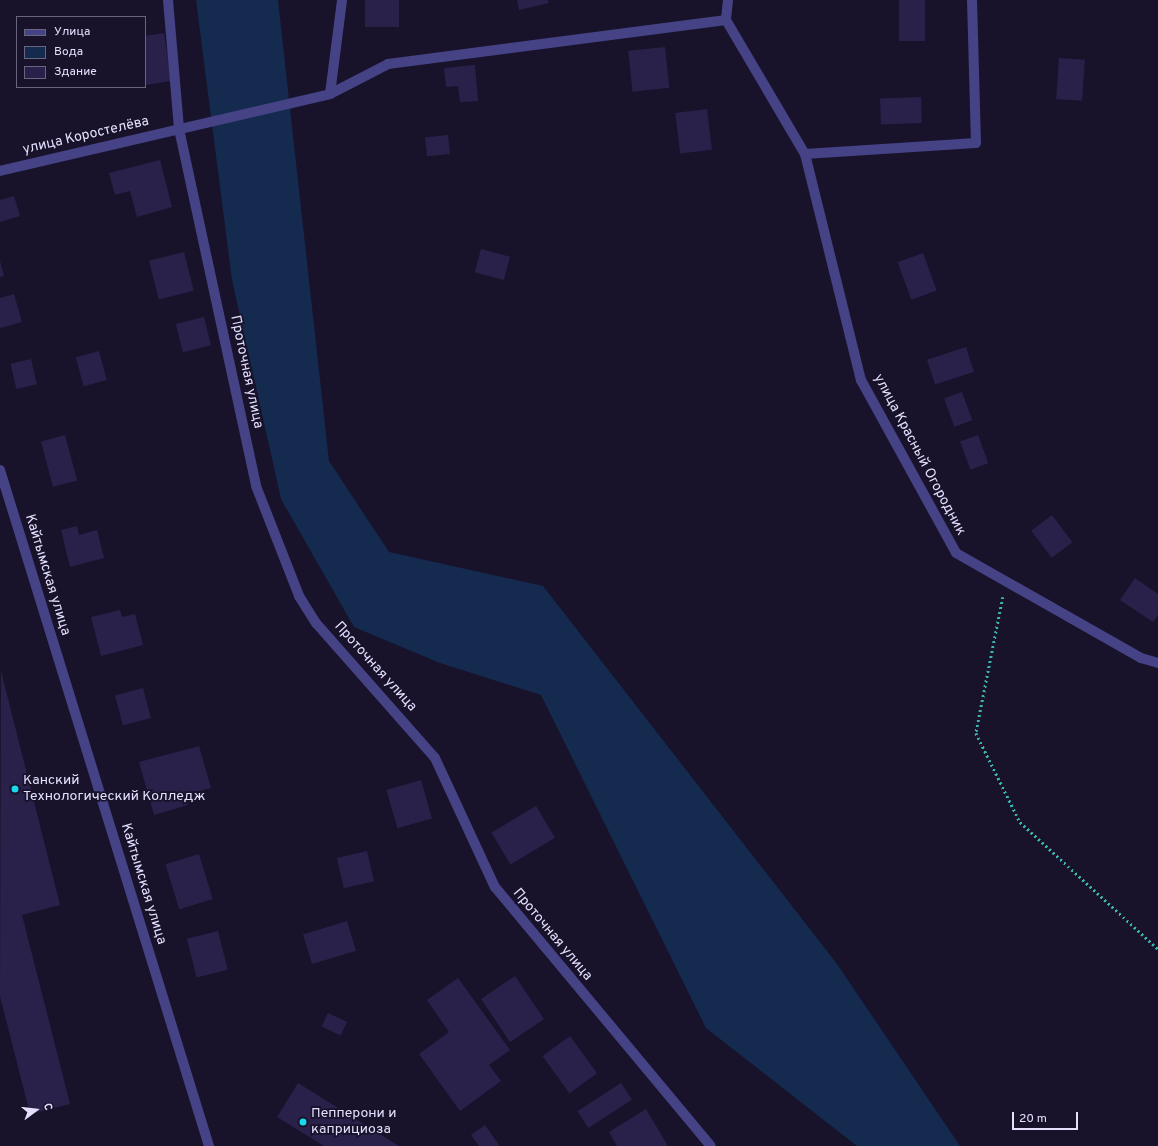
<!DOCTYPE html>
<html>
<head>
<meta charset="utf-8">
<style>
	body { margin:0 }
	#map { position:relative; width:1158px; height:1146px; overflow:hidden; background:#18132b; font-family:Overpass,sans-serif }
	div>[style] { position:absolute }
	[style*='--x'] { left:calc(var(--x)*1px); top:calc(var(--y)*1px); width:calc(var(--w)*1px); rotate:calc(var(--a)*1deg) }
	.water>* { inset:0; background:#142a4e }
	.building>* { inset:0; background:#29214a; transform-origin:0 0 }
	.path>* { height:2.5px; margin-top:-1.25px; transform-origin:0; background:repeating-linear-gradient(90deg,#3bb5af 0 2px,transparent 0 5px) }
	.minor>* { height:10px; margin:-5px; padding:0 5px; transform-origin:5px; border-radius:5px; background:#454286 }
	.tertiary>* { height:10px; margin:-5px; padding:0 5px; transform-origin:5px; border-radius:5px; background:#454286 }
	.dots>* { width:11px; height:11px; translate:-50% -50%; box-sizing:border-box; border:2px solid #18132b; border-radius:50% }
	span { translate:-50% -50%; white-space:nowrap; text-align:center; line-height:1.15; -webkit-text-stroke:3.5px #18132b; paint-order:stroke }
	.street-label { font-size:14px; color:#e3dffd }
	.poi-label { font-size:14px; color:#e3dffd }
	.left { translate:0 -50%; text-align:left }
	.legend { position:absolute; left:16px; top:16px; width:130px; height:72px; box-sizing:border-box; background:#18132b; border:1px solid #69657f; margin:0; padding:5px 7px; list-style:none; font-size:12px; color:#e3dffd }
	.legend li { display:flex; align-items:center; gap:8px; height:20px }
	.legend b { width:20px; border:1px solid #69657f }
	.north { position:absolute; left:16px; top:1090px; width:40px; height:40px; -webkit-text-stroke:3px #18132b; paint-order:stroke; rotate:75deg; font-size:11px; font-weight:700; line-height:16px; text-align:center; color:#e3dffd }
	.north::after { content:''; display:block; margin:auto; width:14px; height:18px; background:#e3dffd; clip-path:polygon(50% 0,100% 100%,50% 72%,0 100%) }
	.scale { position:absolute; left:1012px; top:1112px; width:66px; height:18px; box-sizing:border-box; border:2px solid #e3dffd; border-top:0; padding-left:5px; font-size:12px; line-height:14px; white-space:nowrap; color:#e3dffd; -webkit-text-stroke:3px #18132b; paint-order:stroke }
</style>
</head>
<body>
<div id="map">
	<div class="water">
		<i style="clip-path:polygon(196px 0,278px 0,329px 461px,389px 552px,543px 586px,837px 964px,960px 1146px,857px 1146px,706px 1028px,541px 695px,440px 663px,354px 627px,281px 499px,232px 280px)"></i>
	</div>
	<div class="building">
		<i style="left:365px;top:0;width:34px;height:27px"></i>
		<i style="clip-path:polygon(517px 0,548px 0,549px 3px,519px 10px)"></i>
		<i style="left:899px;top:0;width:26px;height:41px"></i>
		<i style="clip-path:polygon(164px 33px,171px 81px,145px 85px,145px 36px)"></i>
		<i style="left:665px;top:47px;width:41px;height:37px;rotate:84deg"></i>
		<i style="left:1059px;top:58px;width:26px;height:41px;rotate:4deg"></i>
		<i style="clip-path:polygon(475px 65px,478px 101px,460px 102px,458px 86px,446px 87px,444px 68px)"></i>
		<i style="left:921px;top:97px;width:26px;height:41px;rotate:88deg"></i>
		<i style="left:707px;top:109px;width:41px;height:32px;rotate:83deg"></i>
		<i style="left:448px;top:135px;width:19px;height:23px;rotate:84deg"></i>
		<i style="clip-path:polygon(160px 160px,172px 207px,137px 217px,130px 191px,115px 195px,109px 173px)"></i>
		<i style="clip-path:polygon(14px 196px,20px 216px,0 222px,0 200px)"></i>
		<i style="left:481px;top:249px;width:30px;height:24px;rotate:15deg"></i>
		<i style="left:184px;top:252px;width:40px;height:36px;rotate:76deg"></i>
		<i style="left:923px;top:253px;width:40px;height:27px;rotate:70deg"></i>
		<i style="clip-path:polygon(0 261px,4px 276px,0 277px)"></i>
		<i style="clip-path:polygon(14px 294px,22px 322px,0 328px,0 298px)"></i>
		<i style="left:204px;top:317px;width:29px;height:29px;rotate:76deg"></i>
		<i style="left:966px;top:347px;width:26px;height:41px;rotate:72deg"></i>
		<i style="left:99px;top:351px;width:30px;height:24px;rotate:75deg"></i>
		<i style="left:31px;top:359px;width:26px;height:21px;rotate:77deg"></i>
		<i style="left:962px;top:392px;width:30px;height:19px;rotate:70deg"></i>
		<i style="left:65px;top:435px;width:47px;height:25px;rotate:75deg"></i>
		<i style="left:978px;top:435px;width:30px;height:19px;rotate:70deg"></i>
		<i style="left:1052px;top:515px;width:34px;height:26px;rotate:53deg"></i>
		<i style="clip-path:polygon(77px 526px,79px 535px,97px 530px,104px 558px,70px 567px,61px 530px)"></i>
		<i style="clip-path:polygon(1135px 578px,1158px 594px,1158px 615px,1153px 622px,1120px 600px)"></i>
		<i style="clip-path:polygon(120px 610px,122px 617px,135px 614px,143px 645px,101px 656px,91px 617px)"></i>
		<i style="clip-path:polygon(1px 671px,60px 905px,22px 915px,70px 1104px,30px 1114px,0 996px)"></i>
		<i style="left:143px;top:688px;width:31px;height:29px;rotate:75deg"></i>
		<i style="clip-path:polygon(199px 746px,211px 788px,185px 795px,188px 805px,154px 815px,139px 762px)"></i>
		<i style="left:421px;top:780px;width:40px;height:36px;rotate:74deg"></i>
		<i style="left:536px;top:806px;width:37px;height:52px;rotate:59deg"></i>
		<i style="left:367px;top:851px;width:31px;height:31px;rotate:77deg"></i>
		<i style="left:199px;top:854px;width:47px;height:35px;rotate:73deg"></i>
		<i style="left:347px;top:921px;width:31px;height:46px;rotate:73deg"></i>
		<i style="left:218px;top:931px;width:40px;height:32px;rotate:76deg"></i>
		<i style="left:515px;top:976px;width:52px;height:41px;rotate:56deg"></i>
		<i style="clip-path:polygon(458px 978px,510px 1050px,489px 1065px,501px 1081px,460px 1111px,419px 1054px,449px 1032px,427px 1000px)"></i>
		<i style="left:328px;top:1013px;width:21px;height:15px;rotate:25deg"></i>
		<i style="left:570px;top:1036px;width:46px;height:34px;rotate:54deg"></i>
		<i style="clip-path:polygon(298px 1083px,399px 1146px,324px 1146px,277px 1117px)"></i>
		<i style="left:621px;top:1083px;width:20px;height:52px;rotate:57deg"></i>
		<i style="clip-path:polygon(646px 1109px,668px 1146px,617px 1146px,609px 1132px)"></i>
		<i style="clip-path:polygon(485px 1125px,499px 1145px,498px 1146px,479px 1146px,471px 1135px)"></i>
	</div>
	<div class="path">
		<i style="--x:1003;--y:597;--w:139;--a:101.2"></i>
		<i style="--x:976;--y:733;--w:99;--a:63.7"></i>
		<i style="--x:1020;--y:822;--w:188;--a:42.6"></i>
	</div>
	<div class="minor">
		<i style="--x:168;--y:0;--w:129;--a:85.1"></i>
		<i style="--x:179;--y:129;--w:365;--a:77.8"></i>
		<i style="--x:256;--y:486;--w:118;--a:68.6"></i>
		<i style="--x:299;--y:596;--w:32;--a:58"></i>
		<i style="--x:316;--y:623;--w:180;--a:48.6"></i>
		<i style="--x:435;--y:758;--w:142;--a:65.1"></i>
		<i style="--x:495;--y:887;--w:337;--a:50.2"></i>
		<i style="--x:728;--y:0;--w:20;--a:96"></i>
		<i style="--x:726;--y:20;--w:156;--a:59.5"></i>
		<i style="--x:805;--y:154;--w:233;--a:76.1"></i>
		<i style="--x:861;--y:380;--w:197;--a:61.2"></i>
		<i style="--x:956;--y:553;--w:213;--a:29.6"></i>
		<i style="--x:1141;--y:658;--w:18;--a:16"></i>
		<i style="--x:330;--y:94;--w:95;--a:-82.7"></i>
		<i style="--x:805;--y:154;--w:171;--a:-3.7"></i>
		<i style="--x:976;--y:143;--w:143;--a:-91.6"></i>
		<i style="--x:0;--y:171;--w:339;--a:-13.1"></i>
		<i style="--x:330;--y:94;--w:65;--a:-27.3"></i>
		<i style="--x:388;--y:64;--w:341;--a:-7.4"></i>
	</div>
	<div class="tertiary">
		<i style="--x:0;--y:470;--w:708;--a:72.82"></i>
	</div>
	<div class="dots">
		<i style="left:15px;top:789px;background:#1ad8ee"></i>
		<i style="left:303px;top:1122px;background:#1ad8ee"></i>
	</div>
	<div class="street-label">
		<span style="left:86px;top:136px;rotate:-13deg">улица Коростелёва</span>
		<span style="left:246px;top:372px;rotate:78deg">Проточная улица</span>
		<span style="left:919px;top:455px;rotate:62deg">улица Красный Огородник</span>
		<span style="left:47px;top:575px;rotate:73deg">Кайтымская улица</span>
		<span style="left:375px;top:667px;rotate:48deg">Проточная улица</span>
		<span style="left:143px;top:884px;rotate:73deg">Кайтымская улица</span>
		<span style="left:552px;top:935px;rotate:50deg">Проточная улица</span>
	</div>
	<div class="poi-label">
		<span class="left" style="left:23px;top:789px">Канский<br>Технологический Колледж</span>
		<span class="left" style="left:311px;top:1122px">Пепперони и<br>каприциоза</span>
	</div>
	<ul class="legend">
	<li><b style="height:5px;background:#454286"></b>Улица</li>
	<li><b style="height:11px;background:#142a4e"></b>Вода</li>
	<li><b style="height:11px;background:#29214a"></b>Здание</li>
	</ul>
	<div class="north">С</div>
	<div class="scale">20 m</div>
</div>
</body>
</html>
